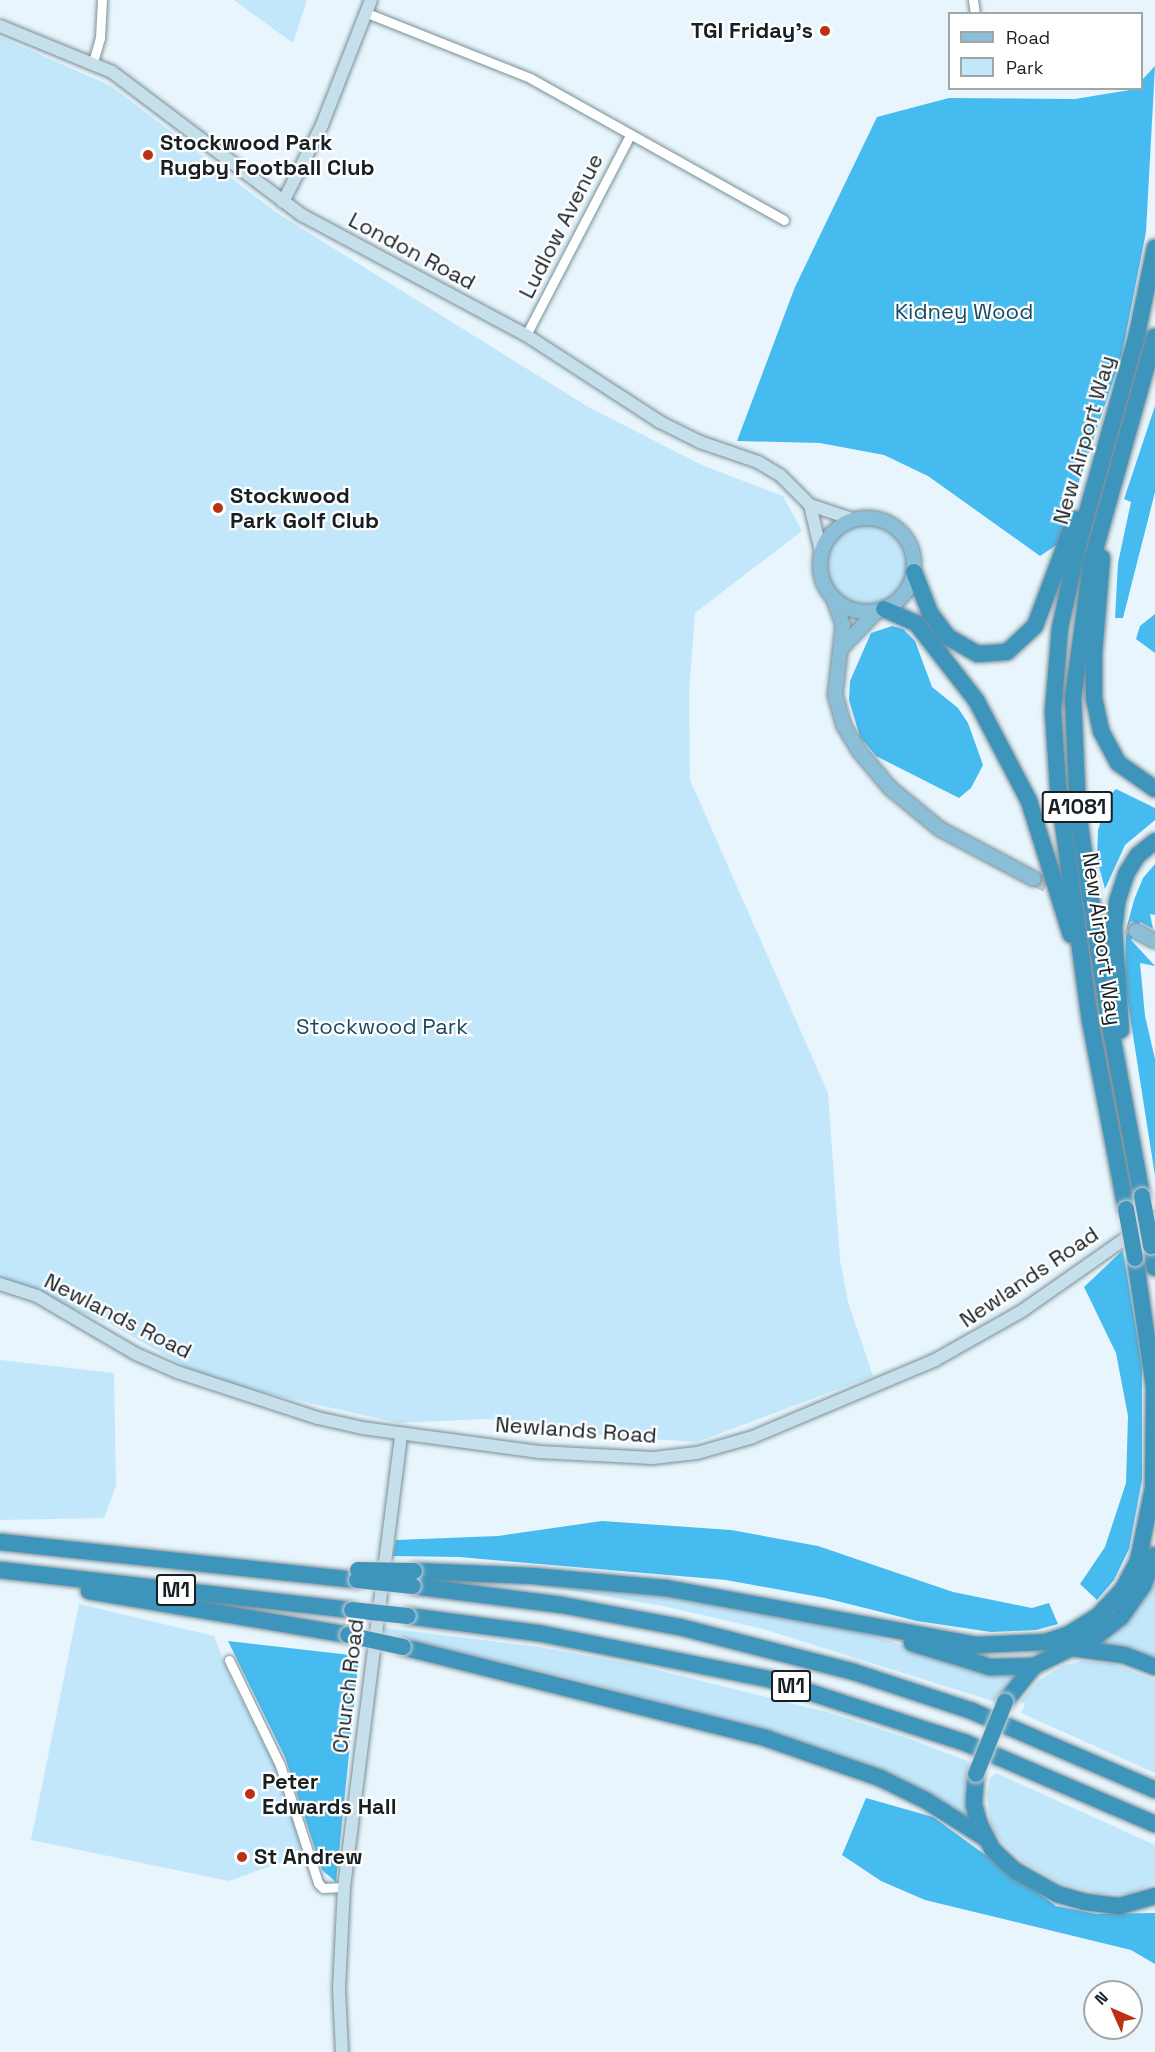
<!DOCTYPE html>
<html>
<head>
<meta charset="utf-8">
<style>
	body { margin:0 }
	#map { position:relative; width:1155px; height:2052px; overflow:hidden; background:#e8f5fc; font-family:"Space Grotesk",sans-serif }
	div>[style] { position:absolute }
	[style*='--x'] { left:calc(var(--x)*1px); top:calc(var(--y)*1px); width:calc(var(--w)*1px); rotate:calc(var(--a)*1deg) }
	.green>* { inset:0; background:#c2e7fa }
	.round { border-radius:50% }
	.forest>* { inset:0; background:#46bbef }
	.primary-tunnel>* { height:14px; margin-top:-7px; transform-origin:0; background:repeating-linear-gradient(90deg,#becad1 0 14px,transparent 0 21px) }
	.roads { filter:drop-shadow(0 0 2px #7a8e98) drop-shadow(0 0 2px #7a8e98) }
	.street>* { height:9px; margin:-4.5px; padding:0 4.5px; transform-origin:4.5px; border-radius:4.5px; background:#fff }
	.secondary>* { height:12px; margin:-6px; padding:0 6px; transform-origin:6px; border-radius:6px; background:#c5dfeb }
	.primary>* { height:14px; margin:-7px; padding:0 7px; transform-origin:7px; border-radius:7px; background:#8bbfd7 }
	.primary>.ring { margin:-7px; padding:0; box-sizing:content-box; background:none; border:14px solid #8bbfd7; border-radius:50% }
	.highway>* { height:16px; margin:-8px; padding:0 8px; transform-origin:8px; border-radius:8px; background:#3e95bc }
	.bridges { filter:drop-shadow(0 0 2px #d1d2d3) drop-shadow(0 0 2px #d1d2d3) }
	.highway-bridge>* { height:16px; margin:-8px; padding:0 8px; transform-origin:8px; border-radius:8px; background:#3e95bc }
	.dots>* { width:16px; height:16px; translate:-50% -50%; box-sizing:border-box; border:3px solid #fff; border-radius:50% }
	span { translate:-50% -50%; white-space:nowrap; text-align:center; line-height:1.15; -webkit-text-stroke:4.5px #fff; paint-order:stroke }
	.shield-label span { padding:2px 4px; background:#fff; border:2px solid; border-radius:4px; -webkit-text-stroke-width:0 }
	.shield-label { font-size:21px; color:#182024; font-weight:700 }
	.poi-label { font-size:22px; color:#182024; font-weight:700 }
	.right { translate:-100% -50%; text-align:right }
	.left { translate:0 -50%; text-align:left }
	.street-label { font-size:22px; color:#182024 }
	.park-label { font-size:22px; color:#1b4a60 }
	.legend { position:absolute; left:948px; top:12px; width:195px; height:78px; box-sizing:border-box; background:#fff; border:2px solid #a3a6a7; margin:0; padding:8px 10px; list-style:none; font-size:18px; color:#182024 }
	.legend li { display:flex; align-items:center; gap:12px; height:30px }
	.legend b { width:30px; border:2px solid #a3a6a7 }
	.north { position:absolute; left:1083px; top:1980px; width:60px; height:60px; box-sizing:border-box; background:#fff; border:2px solid #a3a6a7; border-radius:50%; rotate:315deg; font-size:16px; font-weight:700; line-height:24px; text-align:center; color:#182024 }
	.north::after { content:''; display:block; margin:auto; width:21px; height:27px; background:#bc3115; clip-path:polygon(50% 0,100% 100%,50% 72%,0 100%) }
</style>
</head>
<body>
<div id="map">
	<div class="green">
		<i style="clip-path:polygon(234px 0,307px 0,293px 43px,279px 33px)"></i>
		<i style="clip-path:polygon(0 37px,111px 86px,277px 213px,590px 408px,704px 466px,783px 496px,802px 531px,695px 613px,689px 692px,690px 780px,828px 1093px,840px 1260px,848px 1302px,873px 1376px,697px 1442px,604px 1436px,545px 1423px,485px 1419px,398px 1423px,209px 1380px,110px 1324px,0 1279px)"></i>
		<i class="round" style="left:826px;top:523px;width:84px;height:84px"></i>
		<i style="clip-path:polygon(0 1360px,114px 1373px,116px 1486px,104px 1518px,0 1520px)"></i>
		<i style="clip-path:polygon(1155px 1575px,1155px 1657px,1100px 1643px)"></i>
		<i style="clip-path:polygon(527px 1583px,639px 1591px,834px 1624px,987px 1671px,1020px 1671px,996px 1702px,763px 1629px,663px 1606px)"></i>
		<i style="clip-path:polygon(79px 1604px,214px 1636px,231px 1679px,276px 1768px,304px 1854px,229px 1881px,31px 1840px)"></i>
		<i style="clip-path:polygon(385px 1628px,539px 1647px,637px 1665px,827px 1712px,910px 1739px,970px 1762px,972px 1821px,919px 1787px,792px 1739px,579px 1680px,384px 1634px)"></i>
		<i style="clip-path:polygon(1081px 1661px,1112px 1664px,1155px 1680px,1155px 1773px,1021px 1713px,1025px 1704px,1020px 1702px,1038px 1681px,1062px 1666px)"></i>
		<i style="clip-path:polygon(996px 1773px,1155px 1845px,1155px 1883px,1126px 1894px,1098px 1893px,1063px 1884px,1025px 1863px,1001px 1841px,991px 1824px,987px 1796px,990px 1778px)"></i>
	</div>
	<div class="forest">
		<i style="clip-path:polygon(1155px 66px,1146px 232px,1122px 354px,1058px 544px,1040px 556px,928px 476px,884px 455px,820px 443px,737px 441px,795px 287px,877px 117px,949px 98px,1075px 99px,1142px 88px,1142px 80px)"></i>
		<i style="clip-path:polygon(1155px 406px,1155px 492px,1123px 618px,1115px 618px,1118px 563px,1131px 502px,1124px 499px)"></i>
		<i style="clip-path:polygon(1155px 614px,1155px 653px,1136px 639px,1140px 626px)"></i>
		<i style="clip-path:polygon(892px 626px,903px 629px,915px 641px,932px 687px,958px 708px,968px 723px,983px 765px,971px 788px,959px 798px,876px 756px,860px 737px,849px 700px,850px 681px,871px 633px)"></i>
		<i style="clip-path:polygon(1116px 789px,1155px 808px,1155px 820px,1125px 845px,1105px 889px,1097px 859px,1098px 830px,1110px 795px)"></i>
		<i style="clip-path:polygon(1155px 864px,1155px 915px,1150px 914px,1153px 929px,1140px 922px,1131px 940px,1155px 966px,1140px 963px,1145px 1016px,1155px 1059px,1155px 1176px,1125px 984px,1126px 930px,1134px 900px,1143px 878px)"></i>
		<i style="clip-path:polygon(1123px 1250px,1142px 1366px,1142px 1480px,1129px 1549px,1114px 1580px,1097px 1600px,1080px 1584px,1105px 1547px,1126px 1483px,1128px 1416px,1116px 1353px,1084px 1287px)"></i>
		<i style="clip-path:polygon(602px 1521px,731px 1530px,818px 1546px,953px 1592px,1032px 1608px,1049px 1603px,1058px 1624px,1036px 1630px,991px 1632px,917px 1621px,825px 1598px,726px 1580px,459px 1557px,393px 1556px,396px 1540px,498px 1536px)"></i>
		<i style="clip-path:polygon(228px 1641px,359px 1656px,336px 1882px,322px 1870px,285px 1757px)"></i>
		<i style="clip-path:polygon(866px 1798px,933px 1817px,1056px 1906px,1096px 1914px,1155px 1913px,1155px 1964px,1131px 1950px,925px 1900px,881px 1881px,842px 1855px)"></i>
	</div>
	<div class="primary-tunnel">
		<i style="--x:1034;--y:879;--w:114;--a:27"></i>
	</div>
	<div class="roads">
		<div class="street">
			<i style="--x:973;--y:0;--w:14;--a:82"></i>
			<i style="--x:367;--y:13;--w:175;--a:21.7"></i>
			<i style="--x:530;--y:78;--w:291;--a:29.2"></i>
			<i style="--x:93;--y:62;--w:25;--a:-74"></i>
			<i style="--x:100;--y:38;--w:38;--a:-87"></i>
			<i style="--x:526;--y:335;--w:225;--a:-62.5"></i>
			<i style="--x:229;--y:1660;--w:117;--a:64.1"></i>
			<i style="--x:280;--y:1765;--w:124;--a:72.1"></i>
			<i style="--x:318;--y:1883;--w:7;--a:45"></i>
			<i style="--x:323;--y:1888;--w:21;--a:-3"></i>
		</div>
		<div class="secondary">
			<i style="--x:0;--y:26;--w:121;--a:22.3"></i>
			<i style="--x:112;--y:72;--w:238;--a:37"></i>
			<i style="--x:302;--y:215;--w:254;--a:28.2"></i>
			<i style="--x:526;--y:335;--w:160;--a:33"></i>
			<i style="--x:660;--y:422;--w:45;--a:26.6"></i>
			<i style="--x:700;--y:442;--w:61;--a:19"></i>
			<i style="--x:758;--y:462;--w:26;--a:31"></i>
			<i style="--x:780;--y:475;--w:42;--a:45"></i>
			<i style="--x:810;--y:505;--w:44;--a:18.4"></i>
			<i style="--x:283;--y:202;--w:86;--a:-63.1"></i>
			<i style="--x:322;--y:125;--w:134;--a:-68.6"></i>
			<i style="--x:810;--y:505;--w:48;--a:76.8"></i>
			<i style="--x:0;--y:1284;--w:39;--a:18"></i>
			<i style="--x:37;--y:1296;--w:115;--a:30.4"></i>
			<i style="--x:136;--y:1354;--w:45;--a:23.7"></i>
			<i style="--x:177;--y:1372;--w:148;--a:18.1"></i>
			<i style="--x:318;--y:1418;--w:45;--a:12.8"></i>
			<i style="--x:362;--y:1428;--w:179;--a:7.7"></i>
			<i style="--x:539;--y:1452;--w:114;--a:3"></i>
			<i style="--x:653;--y:1458;--w:44;--a:-6.5"></i>
			<i style="--x:697;--y:1453;--w:58;--a:-15.9"></i>
			<i style="--x:753;--y:1437;--w:198;--a:-22.9"></i>
			<i style="--x:935;--y:1360;--w:100;--a:-29.4"></i>
			<i style="--x:1022;--y:1311;--w:162;--a:-35"></i>
			<i style="--x:342;--y:2052;--w:63;--a:-92.7"></i>
			<i style="--x:339;--y:1989;--w:102;--a:-87.2"></i>
			<i style="--x:344;--y:1887;--w:457;--a:-82.8"></i>
		</div>
		<div class="primary">
			<i class="ring" style="left:820px;top:518px;width:80px;height:80px"></i>
			<i style="--x:834;--y:600;--w:27;--a:70"></i>
			<i style="--x:843;--y:625;--w:70;--a:96.5"></i>
			<i style="--x:835;--y:695;--w:32;--a:74"></i>
			<i style="--x:844;--y:726;--w:29;--a:59"></i>
			<i style="--x:859;--y:751;--w:48;--a:50"></i>
			<i style="--x:890;--y:788;--w:65;--a:39.4"></i>
			<i style="--x:940;--y:829;--w:106;--a:28"></i>
			<i style="--x:842;--y:647;--w:50;--a:-45.8"></i>
			<i style="--x:1136;--y:931;--w:21;--a:28"></i>
		</div>
		<div class="highway">
			<i style="--x:1102;--y:558;--w:95;--a:94.8"></i>
			<i style="--x:1094;--y:653;--w:45;--a:90"></i>
			<i style="--x:1094;--y:698;--w:34;--a:78"></i>
			<i style="--x:1101;--y:731;--w:36;--a:62"></i>
			<i style="--x:1118;--y:763;--w:45;--a:35.1"></i>
			<i style="--x:914;--y:572;--w:44;--a:68.7"></i>
			<i style="--x:930;--y:613;--w:30;--a:53"></i>
			<i style="--x:948;--y:637;--w:34;--a:30"></i>
			<i style="--x:978;--y:654;--w:29;--a:-4"></i>
			<i style="--x:1007;--y:652;--w:38;--a:-43"></i>
			<i style="--x:1035;--y:626;--w:114;--a:-69.5"></i>
			<i style="--x:884;--y:609;--w:35;--a:24"></i>
			<i style="--x:916;--y:623;--w:98;--a:52.1"></i>
			<i style="--x:976;--y:700;--w:114;--a:62.3"></i>
			<i style="--x:1029;--y:801;--w:140;--a:72.6"></i>
			<i style="--x:1121;--y:1030;--w:102;--a:-93.9"></i>
			<i style="--x:1114;--y:928;--w:26;--a:-83"></i>
			<i style="--x:1117;--y:902;--w:29;--a:-72"></i>
			<i style="--x:1126;--y:874;--w:22;--a:-58"></i>
			<i style="--x:1138;--y:855;--w:22;--a:-39"></i>
			<i style="--x:1142;--y:1196;--w:179;--a:-100.6"></i>
			<i style="--x:1109;--y:1020;--w:210;--a:-98.5"></i>
			<i style="--x:1078;--y:812;--w:114;--a:-92.5"></i>
			<i style="--x:1073;--y:698;--w:135;--a:-82.3"></i>
			<i style="--x:1091;--y:564;--w:236;--a:-74.3"></i>
			<i style="--x:1126;--y:1209;--w:191;--a:-100.8"></i>
			<i style="--x:1090;--y:1021;--w:236;--a:-97.8"></i>
			<i style="--x:1058;--y:787;--w:76;--a:-93.8"></i>
			<i style="--x:1053;--y:711;--w:83;--a:-85.2"></i>
			<i style="--x:1060;--y:628;--w:89;--a:-77.7"></i>
			<i style="--x:1079;--y:541;--w:215;--a:-74.3"></i>
			<i style="--x:1137;--y:334;--w:88;--a:-78.2"></i>
			<i style="--x:1151;--y:1246;--w:22;--a:80"></i>
			<i style="--x:1135;--y:1258;--w:136;--a:81.6"></i>
			<i style="--x:0;--y:1542;--w:359;--a:6.1"></i>
			<i style="--x:0;--y:1570;--w:354;--a:6.5"></i>
			<i style="--x:414;--y:1571;--w:119;--a:2.4"></i>
			<i style="--x:533;--y:1576;--w:134;--a:5.2"></i>
			<i style="--x:666;--y:1588;--w:315;--a:10.4"></i>
			<i style="--x:976;--y:1645;--w:69;--a:-2.5"></i>
			<i style="--x:1045;--y:1642;--w:25;--a:-18"></i>
			<i style="--x:1069;--y:1634;--w:34;--a:-32"></i>
			<i style="--x:1098;--y:1616;--w:37;--a:-47"></i>
			<i style="--x:1123;--y:1589;--w:32;--a:-62"></i>
			<i style="--x:1138;--y:1561;--w:75;--a:-78.4"></i>
			<i style="--x:1153;--y:1488;--w:103;--a:-89.4"></i>
			<i style="--x:413;--y:1586;--w:150;--a:7.3"></i>
			<i style="--x:562;--y:1605;--w:120;--a:10.6"></i>
			<i style="--x:680;--y:1627;--w:180;--a:14.5"></i>
			<i style="--x:854;--y:1672;--w:124;--a:18.3"></i>
			<i style="--x:972;--y:1711;--w:199;--a:23.3"></i>
			<i style="--x:89;--y:1591;--w:263;--a:9.6"></i>
			<i style="--x:408;--y:1616;--w:131;--a:7.5"></i>
			<i style="--x:538;--y:1633;--w:236;--a:11.3"></i>
			<i style="--x:769;--y:1679;--w:207;--a:18"></i>
			<i style="--x:966;--y:1743;--w:206;--a:23.2"></i>
			<i style="--x:912;--y:1643;--w:82;--a:17.1"></i>
			<i style="--x:990;--y:1667;--w:44;--a:-1.3"></i>
			<i style="--x:403;--y:1647;--w:376;--a:14.1"></i>
			<i style="--x:768;--y:1739;--w:119;--a:19.2"></i>
			<i style="--x:880;--y:1778;--w:50;--a:26.1"></i>
			<i style="--x:925;--y:1800;--w:71;--a:32.3"></i>
			<i style="--x:1072;--y:1648;--w:52;--a:7.7"></i>
			<i style="--x:1124;--y:1655;--w:33;--a:21"></i>
			<i style="--x:1005;--y:1702;--w:46;--a:-51.1"></i>
			<i style="--x:1034;--y:1666;--w:71;--a:-25.8"></i>
			<i style="--x:1098;--y:1635;--w:29;--a:-38"></i>
			<i style="--x:1121;--y:1617;--w:38;--a:-55"></i>
			<i style="--x:1143;--y:1586;--w:33;--a:-69"></i>
			<i style="--x:976;--y:1774;--w:31;--a:94"></i>
			<i style="--x:974;--y:1805;--w:19;--a:74"></i>
			<i style="--x:979;--y:1823;--w:29;--a:63"></i>
			<i style="--x:992;--y:1849;--w:33;--a:43"></i>
			<i style="--x:1016;--y:1871;--w:47;--a:29.3"></i>
			<i style="--x:1057;--y:1894;--w:29;--a:16"></i>
			<i style="--x:1085;--y:1902;--w:35;--a:7"></i>
			<i style="--x:1120;--y:1906;--w:36;--a:-16"></i>
		</div>
	</div>
	<div class="bridges">
		<div class="highway-bridge">
			<i style="--x:1142;--y:1196;--w:51;--a:79.8"></i>
			<i style="--x:1126;--y:1209;--w:50;--a:79.6"></i>
			<i style="--x:358;--y:1570;--w:56;--a:1"></i>
			<i style="--x:357;--y:1580;--w:56;--a:6.1"></i>
			<i style="--x:352;--y:1610;--w:56;--a:6.1"></i>
			<i style="--x:348;--y:1635;--w:56;--a:12.3"></i>
			<i style="--x:976;--y:1774;--w:78;--a:-68.1"></i>
		</div>
	</div>
	<div class="dots">
		<i style="left:825px;top:31px;background:#bc3115"></i>
		<i style="left:148px;top:155px;background:#bc3115"></i>
		<i style="left:218px;top:508px;background:#bc3115"></i>
		<i style="left:250px;top:1794px;background:#bc3115"></i>
		<i style="left:242px;top:1857px;background:#bc3115"></i>
	</div>
	<div class="shield-label">
		<span style="left:1077px;top:807px">A1081</span>
		<span style="left:176px;top:1590px">M1</span>
		<span style="left:791px;top:1686px">M1</span>
	</div>
	<div class="poi-label">
		<span class="right" style="left:813px;top:31px">TGI Friday's</span>
		<span class="left" style="left:160px;top:155px">Stockwood Park<br>Rugby Football Club</span>
		<span class="left" style="left:230px;top:508px">Stockwood<br>Park Golf Club</span>
		<span class="left" style="left:262px;top:1794px">Peter<br>Edwards Hall</span>
		<span class="left" style="left:254px;top:1857px">St Andrew</span>
	</div>
	<div class="street-label">
		<span style="left:561px;top:226px;rotate:-63deg">Ludlow Avenue</span>
		<span style="left:412px;top:251px;rotate:28deg">London Road</span>
		<span style="left:1084px;top:440px;rotate:-74deg">New Airport Way</span>
		<span style="left:1102px;top:939px;rotate:82deg">New Airport Way</span>
		<span style="left:1029px;top:1277px;rotate:-34deg">Newlands Road</span>
		<span style="left:118px;top:1316px;rotate:27deg">Newlands Road</span>
		<span style="left:576px;top:1430px;rotate:4deg">Newlands Road</span>
		<span style="left:348px;top:1686px;rotate:-83deg">Church Road</span>
	</div>
	<div class="park-label">
		<span style="left:964px;top:312px">Kidney Wood</span>
		<span style="left:382px;top:1027px">Stockwood Park</span>
	</div>
	<ul class="legend">
	<li><b style="height:8px;background:#8bbfd7"></b>Road</li>
	<li><b style="height:16px;background:#c2e7fa"></b>Park</li>
	</ul>
	<div class="north">N</div>
</div>
</body>
</html>
